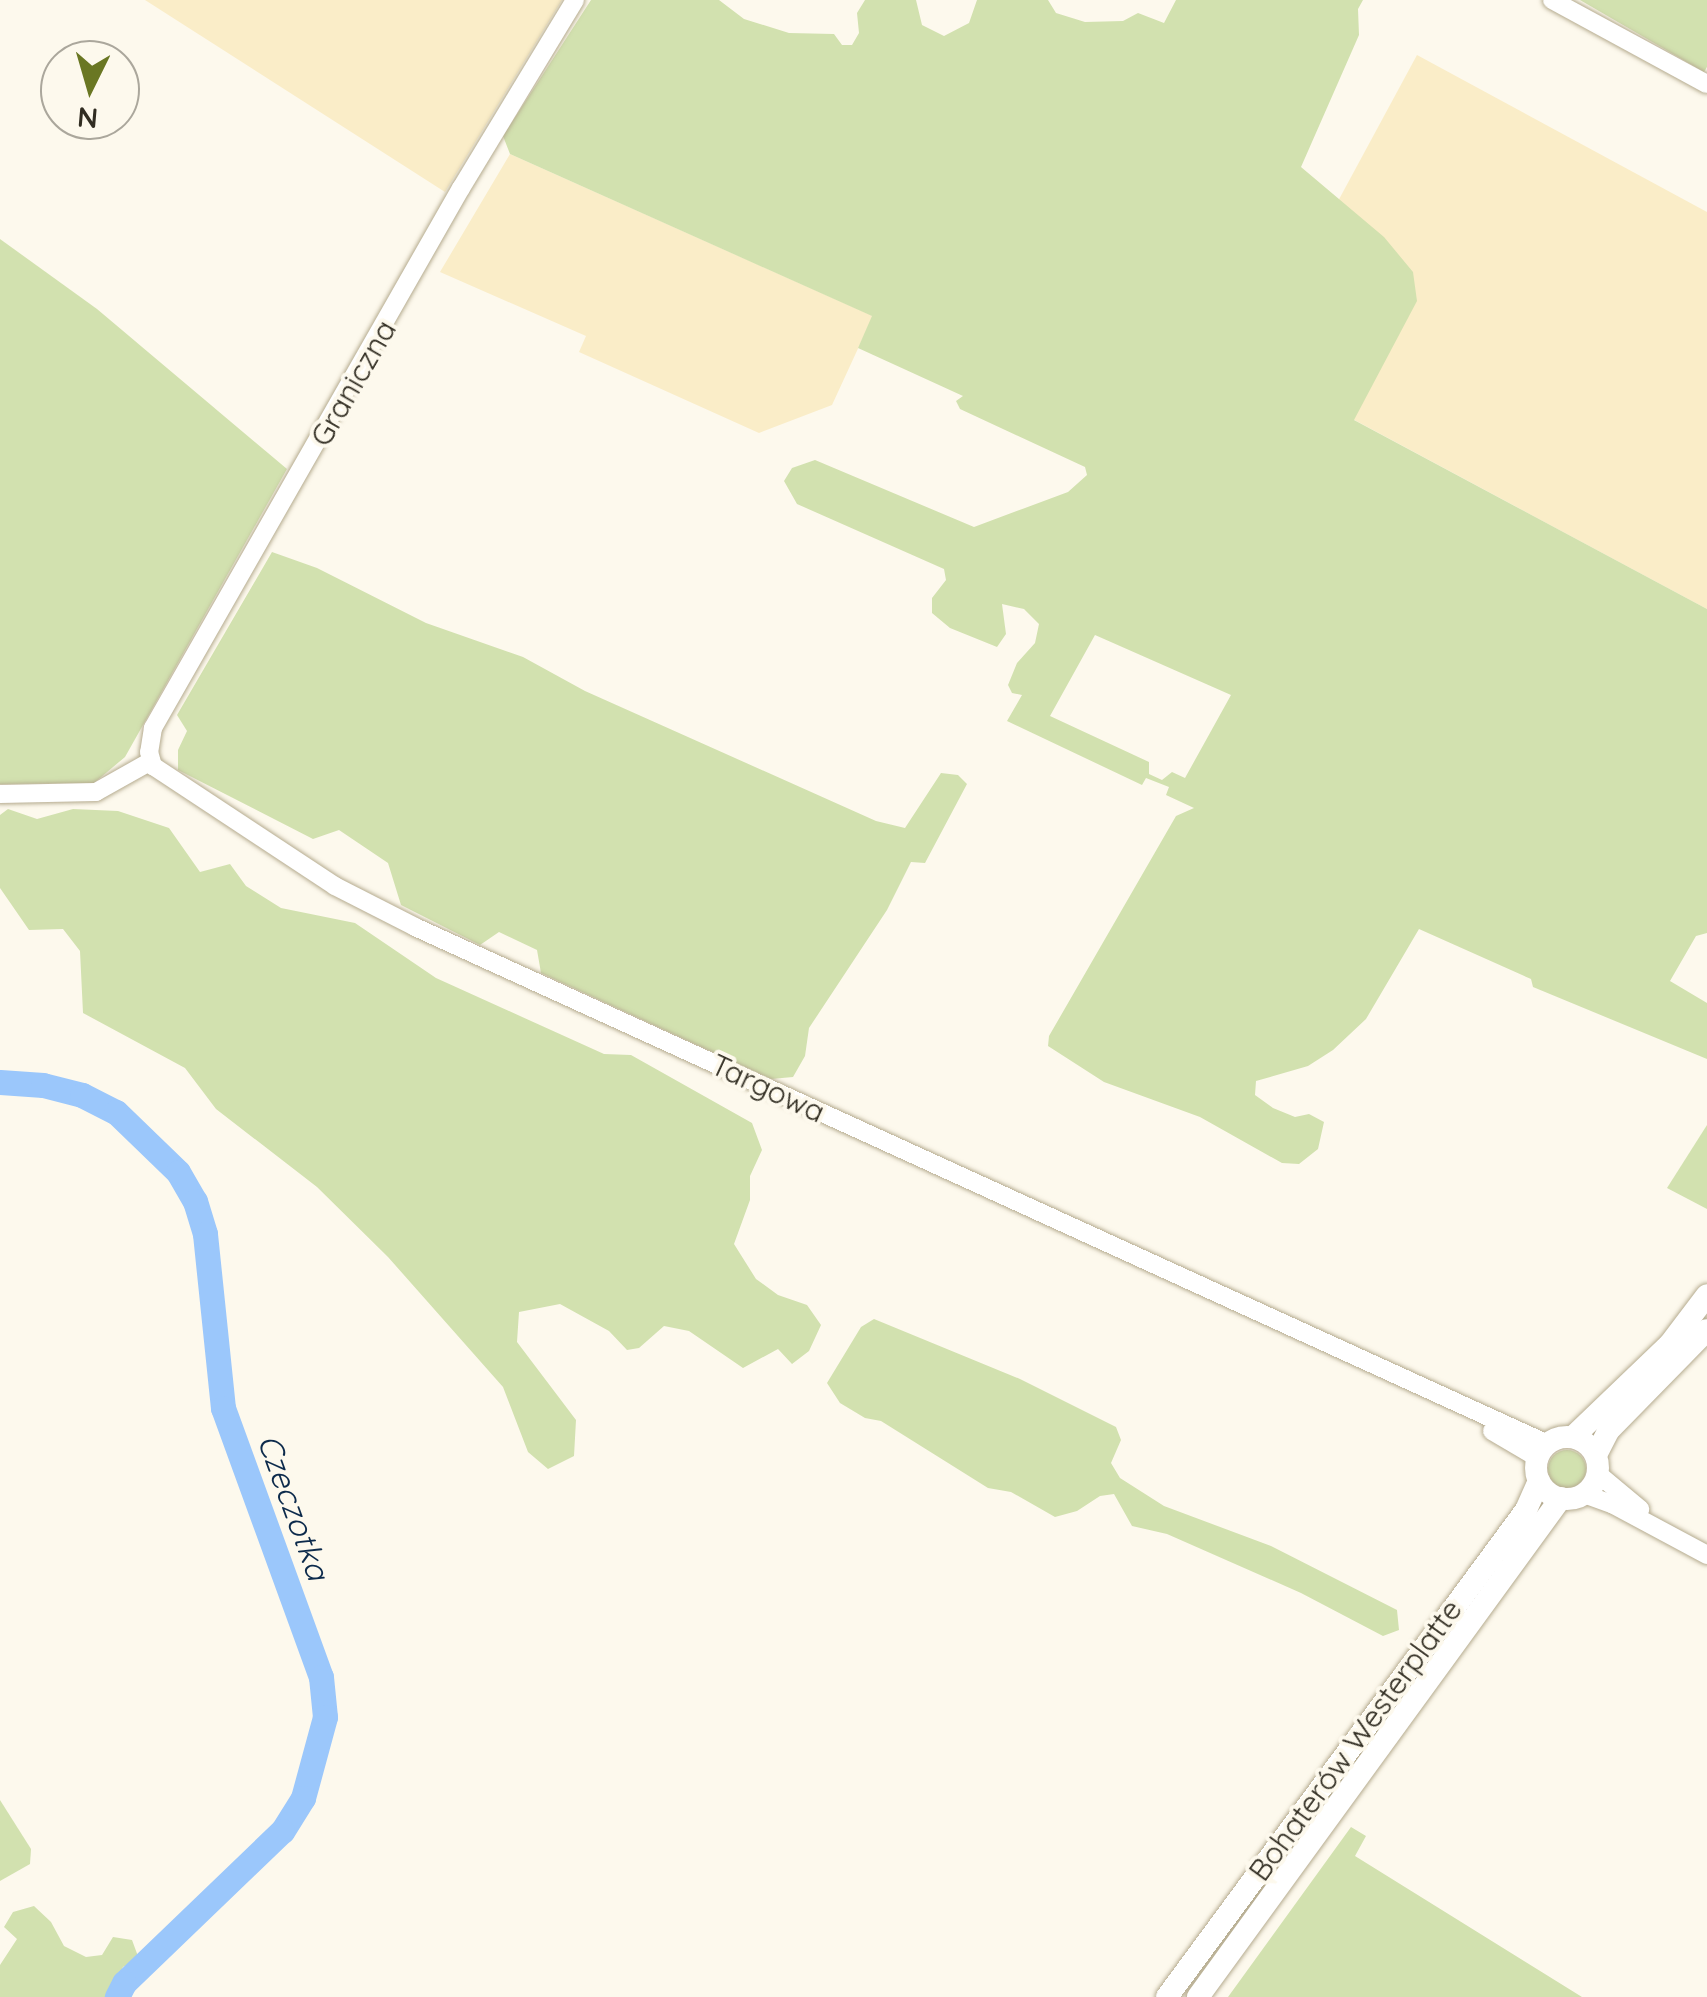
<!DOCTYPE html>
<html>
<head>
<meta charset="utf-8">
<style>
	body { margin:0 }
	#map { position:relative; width:1707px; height:1997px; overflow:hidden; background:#fdf9ed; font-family:Quicksand,sans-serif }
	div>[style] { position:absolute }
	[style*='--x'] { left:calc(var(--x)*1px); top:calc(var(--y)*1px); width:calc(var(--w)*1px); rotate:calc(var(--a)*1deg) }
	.built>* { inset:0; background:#faedc8 }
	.green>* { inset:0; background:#d2e1af }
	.round { border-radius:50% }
	.river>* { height:25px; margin:-12.5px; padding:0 12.5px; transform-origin:12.5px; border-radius:12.5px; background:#9bc7fb }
	.roads { filter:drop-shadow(0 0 2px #b5ab8f) drop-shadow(0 0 2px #b5ab8f) }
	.minor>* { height:18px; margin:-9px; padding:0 9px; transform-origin:9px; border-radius:9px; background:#fff }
	.major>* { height:22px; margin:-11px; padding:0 11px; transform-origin:11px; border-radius:11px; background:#fff }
	.major>.ring { margin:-11px; padding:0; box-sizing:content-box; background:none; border:22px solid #fff; border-radius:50% }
	span { translate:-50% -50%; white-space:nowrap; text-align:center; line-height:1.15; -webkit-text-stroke:8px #fdf9ed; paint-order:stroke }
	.street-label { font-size:30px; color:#312d22 }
	.water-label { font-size:32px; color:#0c2a4b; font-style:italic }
	.north { position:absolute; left:40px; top:40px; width:100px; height:100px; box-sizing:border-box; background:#fdf9ed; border:2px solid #aba79c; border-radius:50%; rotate:185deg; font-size:28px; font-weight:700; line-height:40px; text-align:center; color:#312d22 }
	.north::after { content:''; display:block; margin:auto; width:35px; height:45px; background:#6a7723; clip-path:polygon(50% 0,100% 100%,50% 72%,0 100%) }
</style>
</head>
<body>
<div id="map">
	<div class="built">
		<i style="clip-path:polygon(145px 0,562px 0,445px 192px)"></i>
		<i style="clip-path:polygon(1417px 55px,1707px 212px,1707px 609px,1250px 364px)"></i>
		<i style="clip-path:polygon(510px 154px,873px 316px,832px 405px,759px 433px,579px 352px,586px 336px,440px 272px)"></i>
	</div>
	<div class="green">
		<i style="clip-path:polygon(evenodd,591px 0,719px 0,744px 19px,789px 33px,834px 34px,842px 45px,852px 45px,859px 33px,857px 13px,865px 0,916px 0,922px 25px,944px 36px,969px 23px,977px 0,1048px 0,1056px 13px,1085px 22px,1123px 21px,1138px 13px,1164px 23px,1176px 0,1363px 0,1358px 9px,1359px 35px,1301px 167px,1384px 237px,1413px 272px,1417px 301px,1354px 420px,1707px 609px,1707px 933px,1696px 936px,1670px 981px,1707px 1003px,1707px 1059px,1533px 987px,1531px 979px,1419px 929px,1366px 1019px,1333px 1050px,1308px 1066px,1256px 1081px,1255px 1095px,1273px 1108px,1295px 1117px,1309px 1114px,1324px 1122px,1318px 1149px,1299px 1164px,1282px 1163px,1200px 1117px,1104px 1082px,1048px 1046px,1049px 1036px,1176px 816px,1194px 808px,1166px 795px,1169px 787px,1146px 778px,1142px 785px,1007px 721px,1022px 695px,1012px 693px,1008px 685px,1017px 663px,1035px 643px,1039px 624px,1024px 609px,1002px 604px,1006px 634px,997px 647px,950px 628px,932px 613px,932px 598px,946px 580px,944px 569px,797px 504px,784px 481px,792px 468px,815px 460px,974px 527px,1068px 492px,1087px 475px,1085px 467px,960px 409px,956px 401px,963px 396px,858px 348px,872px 316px,510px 154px,503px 136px,591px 0,1095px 635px,1231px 695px,1185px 778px,1172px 772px,1162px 780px,1149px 774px,1149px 762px,1050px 716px,1095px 635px)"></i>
		<i style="clip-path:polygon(1580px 0,1707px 0,1707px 67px,1704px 72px)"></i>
		<i style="clip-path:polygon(0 239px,97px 309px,287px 469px,125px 757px,94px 783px,0 784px)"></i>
		<i style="clip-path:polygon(272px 552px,317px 568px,426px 623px,523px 657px,585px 691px,876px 821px,905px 828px,941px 773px,958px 775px,967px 784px,925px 863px,911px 862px,887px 910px,809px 1028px,805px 1056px,793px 1077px,771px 1079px,541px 973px,537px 950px,499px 932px,480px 945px,401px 905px,388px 863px,339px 830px,313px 839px,178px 770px,178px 750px,187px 731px,177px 715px)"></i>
		<i style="clip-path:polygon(8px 809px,37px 819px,73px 809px,118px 811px,169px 828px,200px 872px,230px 864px,246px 886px,281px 908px,355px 923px,436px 978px,604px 1054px,631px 1055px,752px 1123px,762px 1150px,750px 1176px,750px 1200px,734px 1244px,756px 1279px,778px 1295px,807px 1305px,821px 1325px,809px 1351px,792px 1364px,778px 1349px,743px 1368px,689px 1331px,664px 1326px,639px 1348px,627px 1350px,609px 1331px,560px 1304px,519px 1312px,517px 1342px,576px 1420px,574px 1456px,548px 1469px,528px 1452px,503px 1387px,388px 1257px,317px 1187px,216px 1109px,185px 1068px,83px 1013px,80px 951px,63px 929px,29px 930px,0 888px,0 815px)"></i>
		<i style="clip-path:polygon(1707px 1125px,1707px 1209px,1667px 1188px)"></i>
		<i style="clip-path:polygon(874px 1319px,1020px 1379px,1116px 1427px,1121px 1440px,1111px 1463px,1120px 1478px,1164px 1506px,1271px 1546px,1397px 1610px,1399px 1630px,1383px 1636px,1301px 1593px,1167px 1534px,1132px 1526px,1114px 1494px,1100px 1496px,1077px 1511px,1055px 1517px,1011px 1492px,988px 1488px,881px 1421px,865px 1418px,840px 1403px,827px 1383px,861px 1327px)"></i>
		<i class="round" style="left:1548px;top:1450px;width:38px;height:38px"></i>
		<i style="clip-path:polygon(0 1800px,31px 1849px,30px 1864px,0 1881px)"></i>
		<i style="clip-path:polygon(1351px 1827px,1366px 1836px,1355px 1856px,1582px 1997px,1228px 1997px)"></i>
		<i style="clip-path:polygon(34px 1906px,51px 1922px,64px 1946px,86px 1957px,102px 1955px,113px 1937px,132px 1940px,139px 1959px,123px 1967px,110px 1997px,0 1997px,0 1965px,17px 1939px,4px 1927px,13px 1912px)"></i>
	</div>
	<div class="river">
		<i style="--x:0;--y:1082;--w:43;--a:4"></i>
		<i style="--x:43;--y:1085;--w:40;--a:14.4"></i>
		<i style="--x:82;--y:1095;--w:38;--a:27"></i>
		<i style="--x:116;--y:1112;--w:86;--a:44.1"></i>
		<i style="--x:178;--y:1172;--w:34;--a:60"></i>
		<i style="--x:195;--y:1201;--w:34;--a:73"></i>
		<i style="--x:205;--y:1234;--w:175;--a:84.1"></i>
		<i style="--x:223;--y:1408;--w:286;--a:70"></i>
		<i style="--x:321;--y:1677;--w:40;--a:84.3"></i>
		<i style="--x:325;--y:1717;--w:84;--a:105.2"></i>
		<i style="--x:303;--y:1798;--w:39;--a:122"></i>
		<i style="--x:282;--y:1831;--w:219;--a:136.1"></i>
		<i style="--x:124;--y:1983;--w:16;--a:117"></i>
	</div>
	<div class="roads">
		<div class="minor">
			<i style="--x:575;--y:0;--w:220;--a:121.2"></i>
			<i style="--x:461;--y:188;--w:622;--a:119.7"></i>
			<i style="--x:153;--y:728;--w:24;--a:99"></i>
			<i style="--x:149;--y:752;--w:15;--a:74"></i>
			<i style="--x:153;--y:766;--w:218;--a:33.4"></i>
			<i style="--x:335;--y:886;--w:90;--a:27.1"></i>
			<i style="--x:415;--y:927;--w:1245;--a:24.53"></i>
			<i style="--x:1552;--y:0;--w:176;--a:28.5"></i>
			<i style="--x:0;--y:794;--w:96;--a:-1.2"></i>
			<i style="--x:96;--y:792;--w:63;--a:-29.4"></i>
			<i style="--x:1492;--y:1431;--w:53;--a:30.4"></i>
			<i style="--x:1598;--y:1474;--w:55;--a:39.8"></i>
			<i style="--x:1584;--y:1494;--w:30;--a:20"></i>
			<i style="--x:1612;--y:1504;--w:108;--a:28.2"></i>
		</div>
		<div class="major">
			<i class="ring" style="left:1536px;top:1437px;width:40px;height:40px"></i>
			<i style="--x:1573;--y:1437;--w:134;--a:-43.8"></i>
			<i style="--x:1670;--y:1344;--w:61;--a:-52.9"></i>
			<i style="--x:1596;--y:1455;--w:27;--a:-63"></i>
			<i style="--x:1608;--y:1431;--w:141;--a:-45.6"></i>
			<i style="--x:1167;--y:1997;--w:605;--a:-53.6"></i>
			<i style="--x:1526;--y:1510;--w:32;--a:-66"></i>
			<i style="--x:1198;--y:1997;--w:617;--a:-53.97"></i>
		</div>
	</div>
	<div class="street-label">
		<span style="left:353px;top:383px;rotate:-60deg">Graniczna</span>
		<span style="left:768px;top:1088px;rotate:25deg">Targowa</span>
		<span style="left:1355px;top:1740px;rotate:-54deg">Bohaterów Westerplatte</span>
	</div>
	<div class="water-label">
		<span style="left:294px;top:1507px;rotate:70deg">Czeczotka</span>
	</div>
	<div class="north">N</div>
</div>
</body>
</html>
